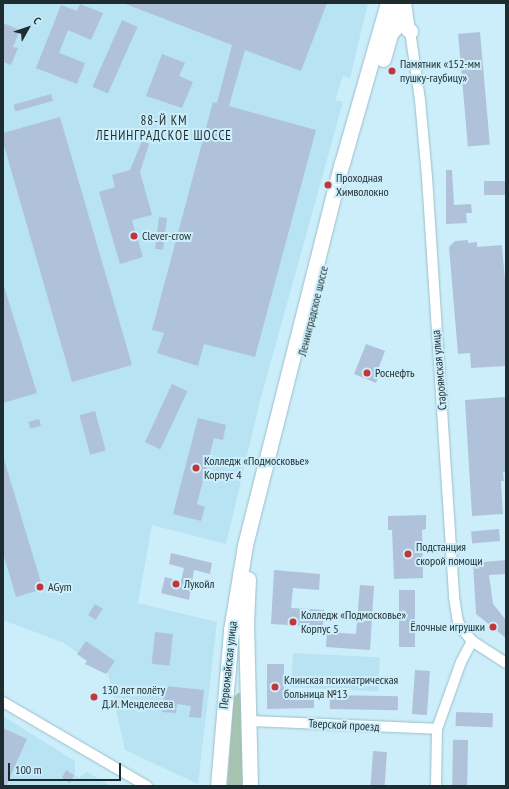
<!DOCTYPE html>
<html>
<head>
<meta charset="utf-8">
<style>
	body { margin:0 }
	#map { position:relative; width:509px; height:789px; overflow:hidden; background:#cbeefa; font-family:"PT Sans Narrow",sans-serif }
	div>[style] { position:absolute }
	[style*='--x'] { left:calc(var(--x)*1px); top:calc(var(--y)*1px); width:calc(var(--w)*1px); rotate:calc(var(--a)*1deg) }
	.built>* { inset:0; background:#b8e3f2; transform-origin:0 0 }
	.green>* { inset:0; background:#a6c4b0 }
	.building>* { inset:0; background:#afc2da; transform-origin:0 0 }
	.roads { filter:drop-shadow(0 0 1px #9cbeca) drop-shadow(0 0 1px #9cbeca) }
	.minor>* { height:10px; margin:-5px; padding:0 5px; transform-origin:5px; border-radius:5px; background:#fff }
	.highway>* { height:15px; margin:-7.5px; padding:0 7.5px; transform-origin:7.5px; border-radius:7.5px; background:#fff }
	.dots>* { width:11px; height:11px; translate:-50% -50%; box-sizing:border-box; border:2px solid #cbeefa; border-radius:50% }
	span { translate:-50% -50%; white-space:nowrap; text-align:center; line-height:1.15; -webkit-text-stroke:4px #cbeefa; paint-order:stroke }
	.poi-label { font-size:12px; color:#1e2b2f }
	.left { translate:0 -50%; text-align:left }
	.right { translate:-100% -50%; text-align:right }
	.street-label { font-size:12px; color:#1e2b2f }
	.neighbourhood-label { font-size:13px; color:#1e2b2f; letter-spacing:1px }
	.frame { position:absolute; inset:0; border:4px solid #1e2b2f; pointer-events:none }
	.north { position:absolute; left:8px; top:8px; width:40px; height:40px; -webkit-text-stroke:3px #cbeefa; paint-order:stroke; rotate:50deg; font-size:11px; font-weight:700; line-height:16px; text-align:center; color:#1e2b2f }
	.north::after { content:''; display:block; margin:auto; width:14px; height:18px; background:#1e2b2f; clip-path:polygon(50% 0,100% 100%,50% 72%,0 100%) }
	.scale { position:absolute; left:8px; top:763px; width:113px; height:18px; box-sizing:border-box; border:2px solid #1e2b2f; border-top:0; padding-left:5px; font-size:12px; line-height:14px; white-space:nowrap; color:#1e2b2f; -webkit-text-stroke:3px #cbeefa; paint-order:stroke }
</style>
</head>
<body>
<div id="map">
	<div class="built">
		<i style="clip-path:polygon(3px 3px,368px 3px,350px 78px,343px 76px,335px 100px,343px 102px,260px 401px,226px 544px,152px 525px,138px 603px,217px 622px,198px 784px,125px 750px,108px 674px,64px 643px,3px 620px)"></i>
		<i style="left:293px;top:653px;width:87px;height:34px;rotate:3deg"></i>
		<i style="clip-path:polygon(3px 716px,75px 761px,75px 776px,79px 778px,87px 772px,111px 786px,3px 786px)"></i>
	</div>
	<div class="green">
		<i style="clip-path:polygon(238px 693px,241px 693px,244px 786px,227px 786px,234px 697px)"></i>
	</div>
	<div class="building">
		<i style="clip-path:polygon(123px 3px,327px 3px,301px 71px,245px 50px,229px 106px,316px 130px,255px 357px,204px 344px,198px 366px,157px 353px,164px 333px,152px 330px,213px 102px,217px 103px,232px 45px)"></i>
		<i style="clip-path:polygon(80px 4px,103px 13px,91px 40px,68px 30px,59px 53px,85px 63px,77px 84px,36px 68px,61px 5px,77px 11px)"></i>
		<i style="left:122px;top:20px;width:17px;height:73px;rotate:24deg"></i>
		<i style="clip-path:polygon(3px 23px,20px 30px,13px 47px,18px 48px,11px 65px,3px 62px)"></i>
		<i style="left:480px;top:32px;width:113px;height:22px;rotate:85deg"></i>
		<i style="clip-path:polygon(162px 54px,185px 63px,179px 76px,193px 82px,182px 108px,146px 96px)"></i>
		<i style="left:51px;top:94px;width:7px;height:39px;rotate:74deg"></i>
		<i style="clip-path:polygon(60px 117px,132px 365px,72px 382px,3px 142px,3px 133px)"></i>
		<i style="clip-path:polygon(142px 141px,149px 144px,140px 172px,152px 215px,132px 220px,143px 257px,120px 264px,99px 192px,115px 187px,112px 175px,130px 170px)"></i>
		<i style="clip-path:polygon(446px 170px,452px 170px,454px 205px,471px 204px,472px 213px,466px 213px,467px 223px,446px 224px)"></i>
		<i style="left:484px;top:181px;width:22px;height:14px"></i>
		<i style="left:159px;top:217px;width:8px;height:32px;rotate:7deg"></i>
		<i style="clip-path:polygon(468px 240px,468px 243px,477px 242px,477px 247px,502px 245px,506px 292px,506px 366px,471px 368px,470px 353px,458px 354px,449px 247px,455px 241px)"></i>
		<i style="clip-path:polygon(3px 283px,37px 393px,3px 403px)"></i>
		<i style="clip-path:polygon(366px 344px,385px 351px,377px 372px,380px 373px,376px 383px,354px 374px)"></i>
		<i style="left:172px;top:384px;width:17px;height:64px;rotate:25deg"></i>
		<i style="clip-path:polygon(505px 397px,506px 472px,503px 472px,504px 481px,501px 481px,503px 514px,472px 516px,465px 400px)"></i>
		<i style="left:95px;top:411px;width:41px;height:16px;rotate:75deg"></i>
		<i style="clip-path:polygon(198px 418px,226px 425px,223px 440px,214px 438px,197px 504px,205px 507px,201px 521px,173px 514px)"></i>
		<i style="left:39px;top:419px;width:7px;height:11px;rotate:74deg"></i>
		<i style="clip-path:polygon(3px 456px,43px 589px,16px 597px,3px 553px)"></i>
		<i style="clip-path:polygon(426px 515px,426px 529px,422px 530px,423px 578px,394px 579px,392px 530px,388px 530px,388px 516px)"></i>
		<i style="left:499px;top:529px;width:12px;height:28px;rotate:85deg"></i>
		<i style="clip-path:polygon(171px 553px,212px 563px,210px 574px,194px 570px,189px 600px,161px 593px,165px 577px,181px 581px,184px 568px,169px 564px)"></i>
		<i style="clip-path:polygon(506px 560px,506px 574px,489px 575px,493px 604px,506px 620px,506px 638px,476px 614px,473px 563px)"></i>
		<i style="clip-path:polygon(274px 570px,320px 574px,319px 590px,293px 588px,291px 608px,324px 610px,323px 627px,271px 624px)"></i>
		<i style="clip-path:polygon(360px 585px,374px 586px,370px 650px,326px 647px,327px 632px,356px 634px)"></i>
		<i style="left:399px;top:590px;width:16px;height:57px"></i>
		<i style="left:95px;top:604px;width:9px;height:13px;rotate:32deg"></i>
		<i style="left:155px;top:632px;width:18px;height:32px;rotate:6deg"></i>
		<i style="clip-path:polygon(86px 641px,115px 661px,106px 674px,85px 664px,87px 661px,77px 654px)"></i>
		<i style="clip-path:polygon(267px 664px,284px 664px,284px 691px,314px 691px,314px 708px,267px 709px)"></i>
		<i style="left:415px;top:670px;width:15px;height:44px;rotate:4deg"></i>
		<i style="clip-path:polygon(165px 686px,204px 690px,201px 718px,189px 717px,191px 706px,177px 704px,176px 713px,162px 712px)"></i>
		<i style="left:330px;top:695px;width:68px;height:14px;rotate:1deg"></i>
		<i style="left:456px;top:712px;width:37px;height:14px;rotate:2deg"></i>
		<i style="clip-path:polygon(3px 728px,27px 739px,6px 786px,3px 786px)"></i>
		<i style="left:468px;top:740px;width:46px;height:15px;rotate:91deg"></i>
		<i style="left:373px;top:751px;width:14px;height:35px;rotate:4deg"></i>
		<i style="clip-path:polygon(66px 770px,74px 775px,70px 783px,62px 778px)"></i>
	</div>
	<div class="roads">
		<div class="minor">
			<i style="--x:406;--y:3;--w:98;--a:81.8"></i>
			<i style="--x:420;--y:100;--w:77;--a:84.8"></i>
			<i style="--x:427;--y:177;--w:421;--a:86.3"></i>
			<i style="--x:454;--y:597;--w:25;--a:81"></i>
			<i style="--x:458;--y:622;--w:9;--a:58"></i>
			<i style="--x:463;--y:630;--w:14;--a:51"></i>
			<i style="--x:472;--y:641;--w:40;--a:32.9"></i>
			<i style="--x:3;--y:702;--w:167;--a:30.3"></i>
			<i style="--x:250;--y:721;--w:187;--a:2.4"></i>
			<i style="--x:436;--y:786;--w:57;--a:-89"></i>
			<i style="--x:437;--y:729;--w:71;--a:-70.3"></i>
			<i style="--x:461;--y:662;--w:24;--a:-62"></i>
		</div>
		<div class="highway">
			<i style="--x:391;--y:32;--w:14;--a:-45"></i>
			<i style="--x:401;--y:22;--w:13;--a:45"></i>
			<i style="--x:383;--y:59;--w:58;--a:-74.1"></i>
			<i style="--x:248;--y:579;--w:44;--a:92.6"></i>
			<i style="--x:246;--y:623;--w:163;--a:88.6"></i>
			<i style="--x:218;--y:786;--w:157;--a:-85.2"></i>
			<i style="--x:231;--y:630;--w:86;--a:-80.6"></i>
			<i style="--x:245;--y:545;--w:394;--a:-75.8"></i>
			<i style="--x:342;--y:163;--w:166;--a:-74"></i>
		</div>
	</div>
	<div class="dots">
		<i style="left:392px;top:71px;background:#c43539"></i>
		<i style="left:328px;top:185px;background:#c43539"></i>
		<i style="left:134px;top:236px;background:#c43539"></i>
		<i style="left:367px;top:373px;background:#c43539"></i>
		<i style="left:196px;top:468px;background:#c43539"></i>
		<i style="left:408px;top:554px;background:#c43539"></i>
		<i style="left:176px;top:584px;background:#c43539"></i>
		<i style="left:40px;top:587px;background:#c43539"></i>
		<i style="left:293px;top:622px;background:#c43539"></i>
		<i style="left:493px;top:627px;background:#c43539"></i>
		<i style="left:275px;top:687px;background:#c43539"></i>
		<i style="left:94px;top:697px;background:#c43539"></i>
	</div>
	<div class="poi-label">
		<span class="left" style="left:400px;top:71px">Памятник «152-мм<br>пушку-гаубицу»</span>
		<span class="left" style="left:336px;top:185px">Проходная<br>Химволокно</span>
		<span class="left" style="left:142px;top:236px">Clever-crow</span>
		<span class="left" style="left:375px;top:373px">Роснефть</span>
		<span class="left" style="left:204px;top:468px">Колледж «Подмосковье»<br>Корпус 4</span>
		<span class="left" style="left:416px;top:554px">Подстанция<br>скорой помощи</span>
		<span class="left" style="left:184px;top:584px">Лукойл</span>
		<span class="left" style="left:48px;top:587px">AGym</span>
		<span class="left" style="left:301px;top:622px">Колледж «Подмосковье»<br>Корпус 5</span>
		<span class="right" style="left:485px;top:627px">Ёлочные игрушки</span>
		<span class="left" style="left:284px;top:687px">Клинская психиатрическая<br>больница №13</span>
		<span class="left" style="left:102px;top:697px">130 лет полёту<br>Д.И. Менделеева</span>
	</div>
	<div class="street-label">
		<span style="left:313px;top:311px;rotate:-76deg">Ленинградское шоссе</span>
		<span style="left:439px;top:370px;rotate:-95deg">Староямская улица</span>
		<span style="left:228px;top:665px;rotate:-84deg">Первомайская улица</span>
		<span style="left:344px;top:725px;rotate:3deg">Тверской проезд</span>
	</div>
	<div class="neighbourhood-label">
		<span style="left:164px;top:129px">88-Й КМ<br>ЛЕНИНГРАДСКОЕ ШОССЕ</span>
	</div>
	<div class="frame"></div>
	<div class="north">С</div>
	<div class="scale">100 m</div>
</div>
</body>
</html>
